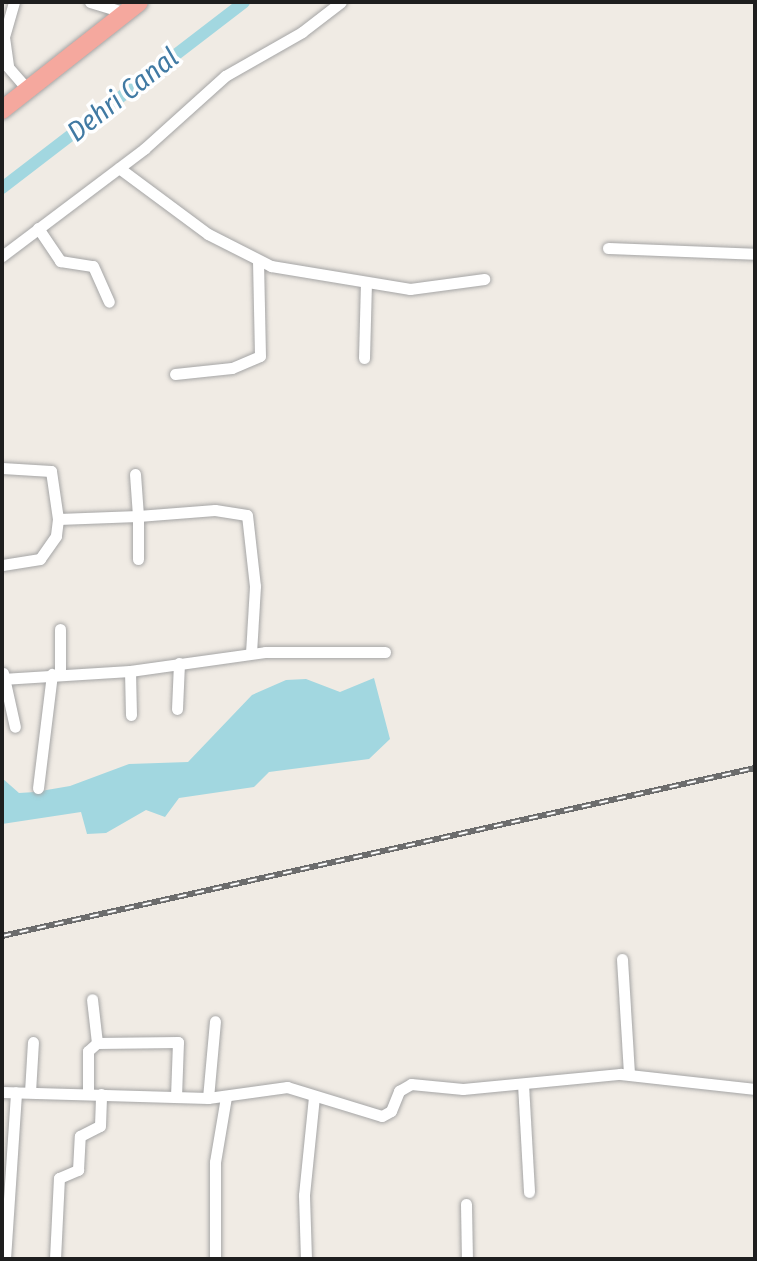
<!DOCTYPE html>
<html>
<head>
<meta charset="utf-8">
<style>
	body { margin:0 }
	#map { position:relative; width:757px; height:1261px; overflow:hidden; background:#f0ebe4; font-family:"Fira Sans Condensed",sans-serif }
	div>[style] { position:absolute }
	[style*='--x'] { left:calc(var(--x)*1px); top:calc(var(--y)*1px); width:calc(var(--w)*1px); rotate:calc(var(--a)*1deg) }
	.water>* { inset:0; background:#a2d7e0 }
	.canal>* { height:12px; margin:-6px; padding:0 6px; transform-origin:6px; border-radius:6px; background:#a2d7e0 }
	.roads { filter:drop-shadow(0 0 2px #a5a5a5) drop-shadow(0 0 2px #a5a5a5) }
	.minor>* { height:11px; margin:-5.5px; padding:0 5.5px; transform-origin:5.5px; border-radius:5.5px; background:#fff }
	.trunk>* { height:18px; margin:-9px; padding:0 9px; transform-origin:9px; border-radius:9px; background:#f5a89e }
	.rail>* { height:6px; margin-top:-3px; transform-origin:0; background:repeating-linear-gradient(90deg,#fff 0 9px,#6c6c6c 0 18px); box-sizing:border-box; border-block:2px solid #6c6c6c }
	span { translate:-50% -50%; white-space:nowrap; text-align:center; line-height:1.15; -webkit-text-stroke:7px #fff; paint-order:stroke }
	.water-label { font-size:28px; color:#417aa3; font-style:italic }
	.frame { position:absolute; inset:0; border:4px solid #1e1e1e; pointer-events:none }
</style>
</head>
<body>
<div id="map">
	<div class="water">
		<i style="clip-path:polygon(374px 678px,390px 739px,369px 759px,269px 772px,254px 787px,179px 798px,165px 817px,146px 810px,106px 833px,87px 834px,81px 812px,2px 824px,2px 778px,19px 793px,35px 792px,70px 786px,129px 764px,188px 762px,252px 695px,286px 680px,306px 679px,340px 692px)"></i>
	</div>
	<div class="canal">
		<i style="--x:2;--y:188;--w:305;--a:-37.5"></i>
	</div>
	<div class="roads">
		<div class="minor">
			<i style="--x:14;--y:2;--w:36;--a:106"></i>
			<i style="--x:4;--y:37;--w:30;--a:82"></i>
			<i style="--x:8;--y:67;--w:30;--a:49"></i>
			<i style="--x:90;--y:2;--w:38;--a:17"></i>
			<i style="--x:119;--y:168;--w:111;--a:36.6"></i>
			<i style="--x:208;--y:234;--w:71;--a:26.9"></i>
			<i style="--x:271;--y:266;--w:141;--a:9.4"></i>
			<i style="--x:410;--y:289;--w:75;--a:-7.7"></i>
			<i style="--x:38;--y:228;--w:40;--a:56"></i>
			<i style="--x:60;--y:261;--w:33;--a:9"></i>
			<i style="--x:93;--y:266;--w:39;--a:66"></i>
			<i style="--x:608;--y:248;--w:147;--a:2.3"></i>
			<i style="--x:2;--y:256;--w:178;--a:-37"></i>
			<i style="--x:144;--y:149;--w:109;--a:-42"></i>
			<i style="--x:225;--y:76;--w:89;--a:-29.7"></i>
			<i style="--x:302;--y:32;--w:49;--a:-37.6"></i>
			<i style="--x:364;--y:358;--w:76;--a:-88.5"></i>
			<i style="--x:175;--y:374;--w:57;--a:-6"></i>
			<i style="--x:232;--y:368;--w:30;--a:-23"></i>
			<i style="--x:260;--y:356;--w:94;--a:-91.2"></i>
			<i style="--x:2;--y:468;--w:49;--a:3.5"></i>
			<i style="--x:51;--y:471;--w:49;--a:81.7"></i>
			<i style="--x:58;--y:519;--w:17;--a:97"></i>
			<i style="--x:56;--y:536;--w:28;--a:125"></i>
			<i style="--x:40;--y:559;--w:38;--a:171"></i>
			<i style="--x:135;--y:474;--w:42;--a:85.9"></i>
			<i style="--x:138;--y:516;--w:77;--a:-4.5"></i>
			<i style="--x:215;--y:510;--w:32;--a:9"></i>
			<i style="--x:247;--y:515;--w:71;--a:83.6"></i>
			<i style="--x:255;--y:586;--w:67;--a:93.4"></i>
			<i style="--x:58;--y:519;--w:80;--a:-2.1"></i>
			<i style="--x:138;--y:516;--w:43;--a:90"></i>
			<i style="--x:60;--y:629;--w:45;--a:90"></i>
			<i style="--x:130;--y:671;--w:44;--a:88.7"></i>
			<i style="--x:3;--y:673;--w:55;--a:77.5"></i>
			<i style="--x:2;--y:679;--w:128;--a:-3.6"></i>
			<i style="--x:130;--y:671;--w:136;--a:-8"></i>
			<i style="--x:265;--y:652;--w:120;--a:0"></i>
			<i style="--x:177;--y:709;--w:46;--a:-87.5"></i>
			<i style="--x:38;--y:788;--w:115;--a:-83"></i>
			<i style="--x:622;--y:959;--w:115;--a:86.5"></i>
			<i style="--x:97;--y:1043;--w:81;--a:-0.7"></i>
			<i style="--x:178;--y:1042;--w:54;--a:92.1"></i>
			<i style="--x:523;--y:1084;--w:108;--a:86.8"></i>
			<i style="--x:2;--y:1092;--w:206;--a:1.7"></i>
			<i style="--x:208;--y:1098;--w:80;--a:-7.9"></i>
			<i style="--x:287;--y:1087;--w:99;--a:17"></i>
			<i style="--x:382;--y:1116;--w:10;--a:-29"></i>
			<i style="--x:391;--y:1111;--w:22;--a:-68"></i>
			<i style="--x:399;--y:1091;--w:14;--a:-30"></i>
			<i style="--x:411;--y:1084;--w:52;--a:5.5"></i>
			<i style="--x:463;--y:1089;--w:158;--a:-5.5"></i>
			<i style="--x:620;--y:1074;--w:136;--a:6.3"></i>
			<i style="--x:30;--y:1092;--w:50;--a:-86.6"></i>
			<i style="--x:88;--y:1093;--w:42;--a:-90"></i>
			<i style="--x:88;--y:1051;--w:12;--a:-42"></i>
			<i style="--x:97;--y:1043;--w:44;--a:-96.5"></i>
			<i style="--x:208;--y:1098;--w:77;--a:-84.8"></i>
			<i style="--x:466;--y:1204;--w:55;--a:89"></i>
			<i style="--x:5;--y:1259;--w:167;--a:-86.2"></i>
			<i style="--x:55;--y:1259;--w:81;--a:-87.2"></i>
			<i style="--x:59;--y:1178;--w:21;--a:-23"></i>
			<i style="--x:78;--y:1170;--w:34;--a:-87"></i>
			<i style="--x:80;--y:1136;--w:22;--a:-27"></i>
			<i style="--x:100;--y:1126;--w:32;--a:-88"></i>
			<i style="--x:215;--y:1259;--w:97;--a:-90"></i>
			<i style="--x:215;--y:1162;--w:66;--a:-80.4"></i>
			<i style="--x:306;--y:1259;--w:64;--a:-91.8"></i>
			<i style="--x:304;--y:1195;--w:99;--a:-84.2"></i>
		</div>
		<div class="trunk">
			<i style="--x:2;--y:110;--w:174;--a:-38.2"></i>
		</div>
	</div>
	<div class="rail">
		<i style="--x:2;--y:936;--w:772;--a:-12.58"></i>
	</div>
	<div class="water-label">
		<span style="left:123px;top:95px;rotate:-38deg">Dehri Canal</span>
	</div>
	<div class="frame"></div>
</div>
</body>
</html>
